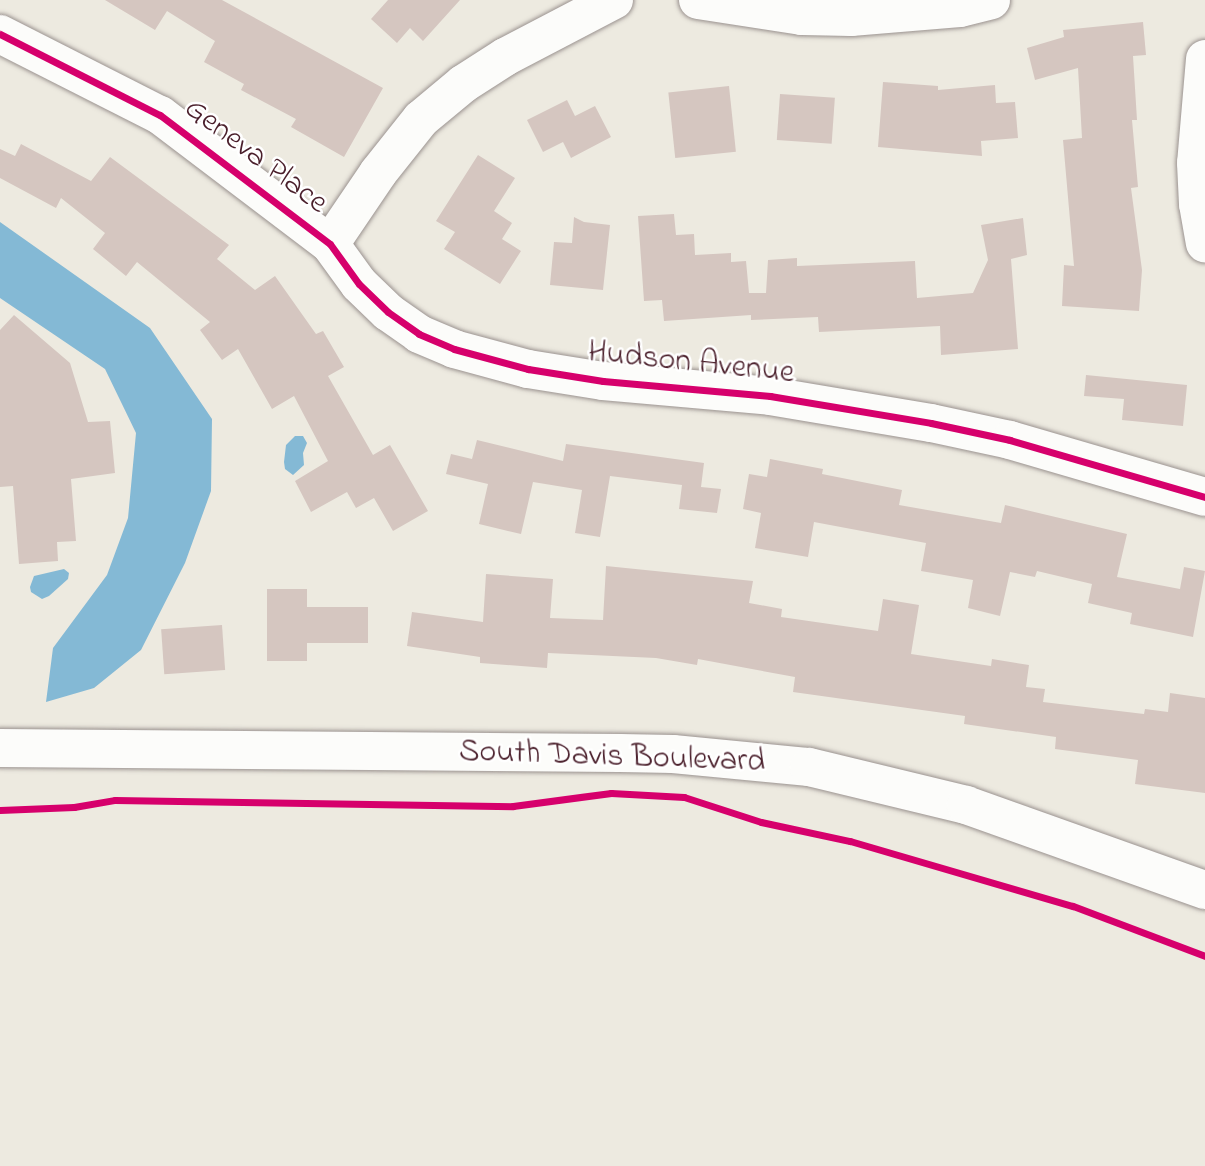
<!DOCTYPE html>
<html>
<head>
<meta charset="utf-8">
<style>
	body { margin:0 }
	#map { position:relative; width:1205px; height:1166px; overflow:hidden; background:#edeae0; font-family:"Indie Flower",sans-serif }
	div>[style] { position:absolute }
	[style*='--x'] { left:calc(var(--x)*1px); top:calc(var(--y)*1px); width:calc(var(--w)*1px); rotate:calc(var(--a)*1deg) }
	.water>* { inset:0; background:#84b9d5 }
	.building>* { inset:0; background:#d5c6c0; transform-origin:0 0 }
	.roads { filter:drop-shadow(0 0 2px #9a928f) drop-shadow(0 0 2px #9a928f) }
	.minor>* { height:38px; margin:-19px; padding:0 19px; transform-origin:19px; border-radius:19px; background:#fcfcfa }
	.cycleway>* { height:7px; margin:-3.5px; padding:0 3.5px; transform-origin:3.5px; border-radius:3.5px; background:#d6006c }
	span { translate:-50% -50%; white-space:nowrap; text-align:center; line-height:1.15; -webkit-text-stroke:5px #fff; paint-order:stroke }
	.street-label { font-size:32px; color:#4a1f2b }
</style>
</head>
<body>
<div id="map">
	<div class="water">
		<i style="clip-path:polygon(0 222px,150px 328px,212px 419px,211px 491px,185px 563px,141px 650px,94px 688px,46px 702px,53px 648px,107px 575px,128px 518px,136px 433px,105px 369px,0 298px)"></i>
		<i style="clip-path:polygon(295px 436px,303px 436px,307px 443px,303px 453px,304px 465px,293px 475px,285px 469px,284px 462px,286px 445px)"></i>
		<i style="clip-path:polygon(64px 569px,69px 573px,68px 579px,49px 596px,42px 599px,31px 592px,30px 587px,34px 576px)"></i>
	</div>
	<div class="building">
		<i style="clip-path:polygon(105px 0,222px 0,383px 88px,344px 157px,291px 127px,296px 119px,241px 90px,244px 84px,204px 62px,215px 41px,167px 11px,155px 30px)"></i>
		<i style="clip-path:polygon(388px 0,460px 0,423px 41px,410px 28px,397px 43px,371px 19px)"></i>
		<i style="clip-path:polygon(1143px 22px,1146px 55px,1133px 56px,1137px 120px,1132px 120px,1138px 187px,1131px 188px,1142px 270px,1139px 311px,1062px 306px,1064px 265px,1074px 266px,1063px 140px,1082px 138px,1078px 68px,1035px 80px,1027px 48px,1064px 37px,1063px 30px)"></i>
		<i style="clip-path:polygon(883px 82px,938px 86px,938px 90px,995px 85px,996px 103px,1015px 102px,1018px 138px,981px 141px,982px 156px,878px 147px)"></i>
		<i style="left:729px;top:86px;width:66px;height:61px;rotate:84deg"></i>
		<i style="left:780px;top:94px;width:55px;height:46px;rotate:4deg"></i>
		<i style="clip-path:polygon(567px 100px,575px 116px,595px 106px,611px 137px,571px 158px,563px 142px,543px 152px,527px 120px)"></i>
		<i style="clip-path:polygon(21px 144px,91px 181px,110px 157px,229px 245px,217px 259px,255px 290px,275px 276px,316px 334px,323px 331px,344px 367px,328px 376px,373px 455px,390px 445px,428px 511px,393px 531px,374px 498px,356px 508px,347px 492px,311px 512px,295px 481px,328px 461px,294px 396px,272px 409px,238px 349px,222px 360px,200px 330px,210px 322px,137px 262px,126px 276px,93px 249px,105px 233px,61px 198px,56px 208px,0 178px,0 149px,15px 156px)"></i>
		<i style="clip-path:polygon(478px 155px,515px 178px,494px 211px,512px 223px,502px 239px,521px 251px,500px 284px,444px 249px,455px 232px,436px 221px)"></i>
		<i style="clip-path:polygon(674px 214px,676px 235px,694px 234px,695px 255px,731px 253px,731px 262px,746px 261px,749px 293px,766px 293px,768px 260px,797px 258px,797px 266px,915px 261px,917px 298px,973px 293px,988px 260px,981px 225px,1023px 218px,1027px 255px,1011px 259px,1018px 349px,941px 355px,940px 326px,819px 332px,818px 317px,751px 320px,751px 315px,664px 321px,662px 300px,644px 301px,638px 216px)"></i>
		<i style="clip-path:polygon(574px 217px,584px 222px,610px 225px,603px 290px,550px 285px,554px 242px,572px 243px)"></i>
		<i style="clip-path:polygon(14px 315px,70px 363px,88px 422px,110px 421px,115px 473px,71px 479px,76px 541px,57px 542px,58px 561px,19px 564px,13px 486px,0 487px,0 330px)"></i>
		<i style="clip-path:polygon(1086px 375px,1187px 385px,1183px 426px,1122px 420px,1124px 399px,1084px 396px)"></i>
		<i style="clip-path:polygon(477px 440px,563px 461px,566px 444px,704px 463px,701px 487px,721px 489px,717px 513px,679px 509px,682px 485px,610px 476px,600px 537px,575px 533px,582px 490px,533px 482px,521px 534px,479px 524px,488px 484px,446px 474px,451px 454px,472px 459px)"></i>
		<i style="clip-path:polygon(770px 459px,823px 469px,822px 474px,902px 490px,899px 505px,1001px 523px,1005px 505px,1127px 534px,1117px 577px,1180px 589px,1184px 567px,1205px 571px,1193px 637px,1130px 624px,1132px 613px,1088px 603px,1092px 584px,1037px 571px,1035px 577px,1010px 572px,1000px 616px,968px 608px,973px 580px,921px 571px,926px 543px,814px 522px,808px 557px,755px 548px,761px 513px,743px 509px,749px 474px,767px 477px)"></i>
		<i style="clip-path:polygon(606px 566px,753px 581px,749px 603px,782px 609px,781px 617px,878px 631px,883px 599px,919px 605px,911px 654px,991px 666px,992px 659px,1029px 665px,1026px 687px,1045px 689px,1043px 702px,1144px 714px,1145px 709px,1168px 712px,1170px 693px,1205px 698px,1205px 793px,1135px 784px,1138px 760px,1055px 749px,1056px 737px,964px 724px,965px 716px,793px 692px,795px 677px,698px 659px,697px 665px,656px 658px,548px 653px,547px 668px,480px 663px,480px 657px,407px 646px,412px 612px,483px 622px,486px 574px,553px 579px,550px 618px,603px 620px)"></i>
		<i style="clip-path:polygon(267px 589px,307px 589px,307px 607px,368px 607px,368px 643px,307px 643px,307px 661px,267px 661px)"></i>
		<i style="left:222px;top:625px;width:45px;height:61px;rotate:86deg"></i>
	</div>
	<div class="roads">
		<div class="minor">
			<i style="--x:698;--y:0;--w:105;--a:8.7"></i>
			<i style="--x:802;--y:16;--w:49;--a:1.2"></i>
			<i style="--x:851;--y:17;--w:109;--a:-4.7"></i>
			<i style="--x:960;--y:8;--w:32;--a:-14"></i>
			<i style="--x:0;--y:34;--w:179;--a:26.9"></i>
			<i style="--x:160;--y:115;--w:213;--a:37.2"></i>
			<i style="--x:330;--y:244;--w:49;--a:54.1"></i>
			<i style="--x:359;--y:284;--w:40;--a:44"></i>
			<i style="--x:388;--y:312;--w:38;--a:35"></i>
			<i style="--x:419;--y:334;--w:38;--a:23"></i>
			<i style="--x:454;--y:349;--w:77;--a:15.1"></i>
			<i style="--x:528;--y:369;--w:76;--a:9.1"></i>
			<i style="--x:603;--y:381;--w:168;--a:5.1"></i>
			<i style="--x:770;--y:396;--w:163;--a:9.5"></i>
			<i style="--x:931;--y:423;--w:81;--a:12.1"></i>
			<i style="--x:1010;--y:440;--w:203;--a:16.3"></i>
			<i style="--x:1205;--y:59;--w:104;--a:94.9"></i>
			<i style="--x:1196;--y:163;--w:41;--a:87.2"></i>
			<i style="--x:1198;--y:204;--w:40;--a:80"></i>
			<i style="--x:330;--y:244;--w:86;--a:-55.9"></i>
			<i style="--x:378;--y:173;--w:69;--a:-51.5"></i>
			<i style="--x:421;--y:119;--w:55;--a:-39.8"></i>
			<i style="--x:463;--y:84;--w:50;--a:-32.7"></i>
			<i style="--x:505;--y:57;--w:123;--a:-27.6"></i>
			<i style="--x:0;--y:748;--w:620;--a:0.46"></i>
			<i style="--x:620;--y:753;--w:53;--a:1.1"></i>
			<i style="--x:673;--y:754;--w:137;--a:5.5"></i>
			<i style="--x:809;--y:767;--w:162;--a:13.6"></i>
			<i style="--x:966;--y:805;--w:254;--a:19.6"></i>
		</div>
	</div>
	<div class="cycleway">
		<i style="--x:0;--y:34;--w:179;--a:26.9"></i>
		<i style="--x:160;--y:115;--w:213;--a:37.2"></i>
		<i style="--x:330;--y:244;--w:49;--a:54.1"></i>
		<i style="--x:359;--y:284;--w:40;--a:44"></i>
		<i style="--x:388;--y:312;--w:38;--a:35"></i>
		<i style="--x:419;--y:334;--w:38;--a:23"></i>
		<i style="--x:454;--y:349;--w:77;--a:15.1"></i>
		<i style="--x:528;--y:369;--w:76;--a:9.1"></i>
		<i style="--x:603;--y:381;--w:168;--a:5.1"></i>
		<i style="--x:770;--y:396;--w:163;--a:9.5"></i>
		<i style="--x:931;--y:423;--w:81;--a:12.1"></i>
		<i style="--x:1010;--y:440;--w:203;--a:16.3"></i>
		<i style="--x:0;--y:810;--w:74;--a:-2.3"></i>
		<i style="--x:74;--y:807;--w:42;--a:-9.7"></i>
		<i style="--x:115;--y:800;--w:398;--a:0.9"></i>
		<i style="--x:513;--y:806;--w:99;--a:-7.6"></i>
		<i style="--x:611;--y:793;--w:73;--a:3.1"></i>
		<i style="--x:684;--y:797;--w:81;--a:18"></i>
		<i style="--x:761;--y:822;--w:91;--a:12.1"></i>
		<i style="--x:850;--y:841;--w:232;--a:16.3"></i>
		<i style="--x:1073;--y:906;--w:141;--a:20.7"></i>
	</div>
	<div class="street-label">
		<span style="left:255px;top:157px;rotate:37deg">Geneva Place</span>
		<span style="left:691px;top:364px;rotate:6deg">Hudson Avenue</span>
		<span style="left:612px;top:758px;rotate:2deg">South Davis Boulevard</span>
	</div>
</div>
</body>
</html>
